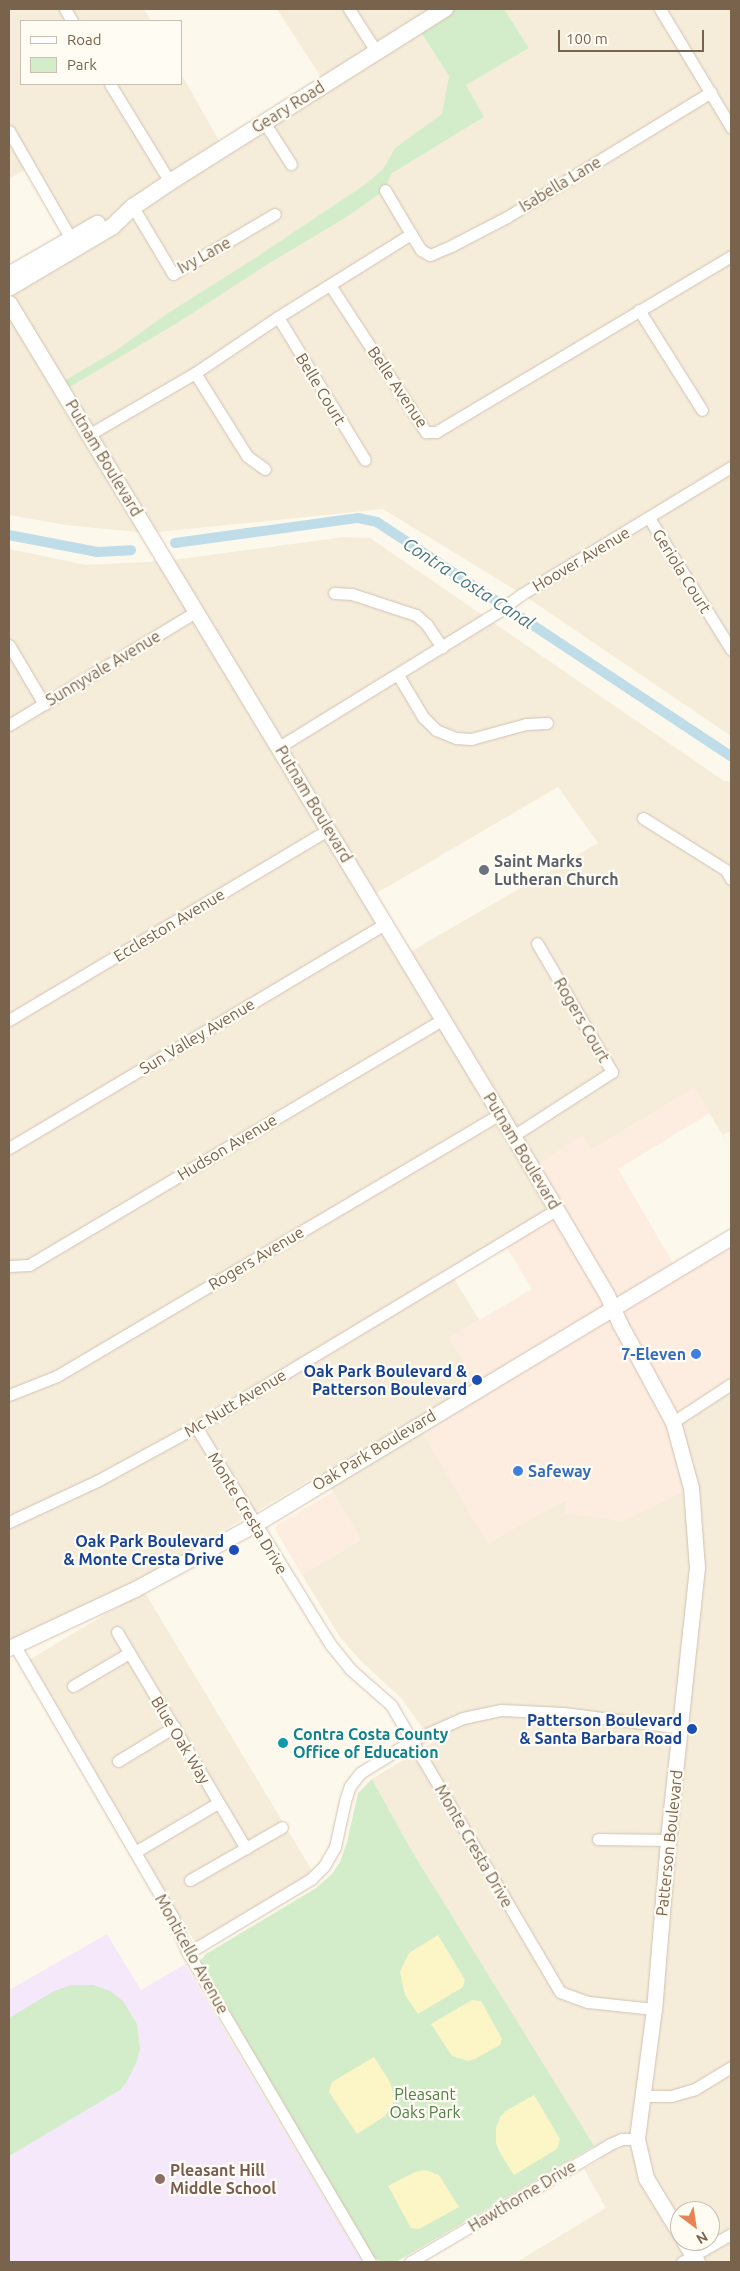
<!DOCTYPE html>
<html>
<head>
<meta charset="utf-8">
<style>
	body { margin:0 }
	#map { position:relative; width:740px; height:2271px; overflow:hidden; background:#fdf8ec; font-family:Ubuntu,sans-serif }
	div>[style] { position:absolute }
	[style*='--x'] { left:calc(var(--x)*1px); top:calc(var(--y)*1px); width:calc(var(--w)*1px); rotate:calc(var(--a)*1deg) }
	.residential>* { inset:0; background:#f5ecda; transform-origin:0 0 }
	.commercial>* { inset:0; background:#fdece0 }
	.education>* { inset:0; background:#f5e8fa }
	.green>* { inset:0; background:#d3ecc9 }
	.sand>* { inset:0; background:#fcf6c7 }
	.canal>* { height:10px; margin:-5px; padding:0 5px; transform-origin:5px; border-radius:5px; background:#bfdde8 }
	.roads { filter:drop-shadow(0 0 1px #d1c2b0) drop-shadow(0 0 1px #d1c2b0) }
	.minor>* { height:11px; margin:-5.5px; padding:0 5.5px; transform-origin:5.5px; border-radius:5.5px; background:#fff }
	.tertiary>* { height:15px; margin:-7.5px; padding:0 7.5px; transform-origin:7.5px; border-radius:7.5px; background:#fff }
	.secondary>* { height:16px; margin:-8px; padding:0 8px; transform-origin:8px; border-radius:8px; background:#fff }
	.dots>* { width:14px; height:14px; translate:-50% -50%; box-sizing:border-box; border:2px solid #fffcf3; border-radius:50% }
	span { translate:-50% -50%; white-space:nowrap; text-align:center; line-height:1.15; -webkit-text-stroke:4.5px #fffcf3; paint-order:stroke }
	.street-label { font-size:16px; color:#7a634d }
	.worship-label { font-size:16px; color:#5b616d; font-weight:700 }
	.left { translate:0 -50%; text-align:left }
	.shop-label { font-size:16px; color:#366cbe; font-weight:700 }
	.right { translate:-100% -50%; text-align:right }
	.transit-label { font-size:16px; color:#164399; font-weight:700 }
	.culture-label { font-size:16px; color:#0d838f; font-weight:700 }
	.park-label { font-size:16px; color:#4f7f45 }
	.education-label { font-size:16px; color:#785e54; font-weight:700 }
	.water-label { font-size:18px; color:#47788c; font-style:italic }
	.frame { position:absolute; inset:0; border:10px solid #7a634d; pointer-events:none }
	.legend { position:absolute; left:20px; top:20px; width:162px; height:65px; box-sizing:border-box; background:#fffcf3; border:1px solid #cabfb1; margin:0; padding:6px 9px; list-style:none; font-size:15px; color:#7a634d }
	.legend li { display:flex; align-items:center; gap:10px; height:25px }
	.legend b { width:25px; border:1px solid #cabfb1 }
	.north { position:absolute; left:670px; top:2201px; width:50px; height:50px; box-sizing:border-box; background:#fffcf3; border:1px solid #cabfb1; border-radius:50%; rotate:149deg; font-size:14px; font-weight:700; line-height:20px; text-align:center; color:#7a634d }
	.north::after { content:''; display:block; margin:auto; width:18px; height:22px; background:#e68552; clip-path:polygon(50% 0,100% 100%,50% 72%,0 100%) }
	.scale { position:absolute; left:558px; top:30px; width:146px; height:22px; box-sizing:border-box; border:2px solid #7a634d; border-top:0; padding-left:6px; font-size:15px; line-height:18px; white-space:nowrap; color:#7a634d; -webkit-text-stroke:4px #fffcf3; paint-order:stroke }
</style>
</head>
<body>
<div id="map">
	<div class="residential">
		<i style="clip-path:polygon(9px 9px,144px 9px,151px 21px,21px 21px,21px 84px,181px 84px,181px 74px,224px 149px,325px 83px,277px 9px,445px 9px,417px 26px,449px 76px,442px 114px,395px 148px,383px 169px,367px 183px,255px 258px,168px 313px,115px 351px,345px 218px,385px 190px,390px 175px,484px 117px,466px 85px,529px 48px,504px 9px,731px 9px,731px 736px,522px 594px,383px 509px,148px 533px,66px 525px,9px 515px,9px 288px,113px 226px,113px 216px,70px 237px,29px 167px,9px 179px)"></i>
		<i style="clip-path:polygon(evenodd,344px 537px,370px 538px,724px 781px,731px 782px,731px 1131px,723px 1135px,731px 1149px,694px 1088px,591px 1150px,582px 1135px,557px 1209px,450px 1272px,479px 1320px,449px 1338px,480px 1387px,488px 1543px,567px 1499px,565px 1513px,624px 1521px,673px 1422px,731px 1384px,731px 2262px,517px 2262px,606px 2208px,584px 2169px,601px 2159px,410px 1848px,372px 1779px,433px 1742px,401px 1698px,359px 1659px,340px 1637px,302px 1575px,361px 1540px,322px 1473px,70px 1620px,9px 1648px,9px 549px,86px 565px,166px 561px,344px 537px,558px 787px,598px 843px,405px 955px,370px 897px,558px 787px,344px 537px,680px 2211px,710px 2211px,710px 2241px,680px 2241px,680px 2211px)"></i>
		<i style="left:144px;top:1591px;width:328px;height:137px;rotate:59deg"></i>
	</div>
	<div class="commercial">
		<i style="clip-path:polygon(694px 1088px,710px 1113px,618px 1169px,677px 1270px,731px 1237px,731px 1384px,673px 1422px,691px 1488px,624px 1521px,564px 1513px,566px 1499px,488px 1544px,417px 1424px,480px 1387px,449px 1338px,532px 1289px,503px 1241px,557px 1209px,532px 1168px,582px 1135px,591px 1150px)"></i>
		<i style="clip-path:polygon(333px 1492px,361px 1540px,302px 1575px,275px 1529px,278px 1524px)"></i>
	</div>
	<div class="education">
		<i style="clip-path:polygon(107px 1934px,141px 1990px,185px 1964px,362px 2262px,9px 2262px,9px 1990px)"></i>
	</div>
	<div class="green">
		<i style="clip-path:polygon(445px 9px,504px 9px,529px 48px,466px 85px,484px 117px,391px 174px,385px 190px,345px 218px,271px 262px,177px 323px,63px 391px,59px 384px,115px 351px,168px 313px,255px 258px,367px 183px,383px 169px,395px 148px,442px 114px,449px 76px,417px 26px)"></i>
		<i style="clip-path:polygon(372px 1779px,410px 1848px,594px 2146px,396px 2262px,380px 2262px,372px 2255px,200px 1961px,206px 1954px,316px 1888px,332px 1874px,340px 1862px,347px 1842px,358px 1793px)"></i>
		<i style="clip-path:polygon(71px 1985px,93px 1985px,110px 1991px,123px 2001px,137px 2024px,140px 2049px,137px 2061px,126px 2083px,120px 2090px,9px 2156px,9px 2018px,54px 1991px)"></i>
	</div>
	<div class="sand">
		<i style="clip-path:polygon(438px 1935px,465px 1980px,463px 1987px,418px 2014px,405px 1995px,400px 1972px,409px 1953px)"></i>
		<i style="clip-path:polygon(472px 2000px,481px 2001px,502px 2039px,500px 2045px,475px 2059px,468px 2061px,452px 2056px,431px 2024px)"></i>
		<i style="clip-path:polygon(374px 2057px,390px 2082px,395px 2099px,385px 2116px,357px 2134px,329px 2092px,332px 2082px)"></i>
		<i style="clip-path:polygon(534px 2095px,560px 2139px,557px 2149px,514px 2175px,500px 2153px,496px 2143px,496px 2128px,500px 2117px,506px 2111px)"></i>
		<i style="clip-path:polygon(425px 2170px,439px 2175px,459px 2207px,419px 2229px,411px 2228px,388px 2186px,415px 2172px)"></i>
	</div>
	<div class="canal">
		<i style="--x:9;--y:535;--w:90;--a:10.9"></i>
		<i style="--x:97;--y:552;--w:34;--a:-3"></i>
		<i style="--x:175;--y:543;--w:185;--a:-7.8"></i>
		<i style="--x:358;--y:518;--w:19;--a:12"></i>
		<i style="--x:377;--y:522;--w:424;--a:33.5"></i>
	</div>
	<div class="roads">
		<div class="minor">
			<i style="--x:65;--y:9;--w:14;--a:60"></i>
			<i style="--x:349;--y:9;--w:50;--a:57.3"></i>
			<i style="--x:660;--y:9;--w:138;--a:59"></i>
			<i style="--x:110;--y:84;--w:115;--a:58.5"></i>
			<i style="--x:264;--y:122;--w:50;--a:57.3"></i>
			<i style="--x:9;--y:131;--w:122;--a:60.1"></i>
			<i style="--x:133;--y:207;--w:78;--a:59.2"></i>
			<i style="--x:173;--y:274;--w:118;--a:-30.5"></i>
			<i style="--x:411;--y:234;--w:19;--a:58"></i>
			<i style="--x:421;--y:250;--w:10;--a:29"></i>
			<i style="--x:430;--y:255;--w:25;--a:-23"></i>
			<i style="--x:453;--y:245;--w:61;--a:-27.4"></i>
			<i style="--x:507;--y:217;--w:239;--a:-31.5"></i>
			<i style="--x:330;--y:285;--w:176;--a:56.9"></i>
			<i style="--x:426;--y:432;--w:10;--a:0"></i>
			<i style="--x:436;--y:432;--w:344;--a:-30.8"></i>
			<i style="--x:639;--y:310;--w:118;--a:57.8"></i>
			<i style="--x:278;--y:317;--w:167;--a:58.7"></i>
			<i style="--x:195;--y:373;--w:98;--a:57.9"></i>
			<i style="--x:247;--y:456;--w:22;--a:36"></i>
			<i style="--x:90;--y:434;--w:121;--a:-30.2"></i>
			<i style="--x:195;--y:373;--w:100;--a:-34"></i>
			<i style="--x:278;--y:317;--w:157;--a:-32"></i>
			<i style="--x:411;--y:234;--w:51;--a:-120.6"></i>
			<i style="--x:649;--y:518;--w:155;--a:58"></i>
			<i style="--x:334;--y:593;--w:18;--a:3"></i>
			<i style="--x:352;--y:594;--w:67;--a:18.2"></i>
			<i style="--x:416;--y:615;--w:15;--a:42"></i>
			<i style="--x:427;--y:625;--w:27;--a:56"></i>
			<i style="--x:9;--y:645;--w:69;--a:59.3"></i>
			<i style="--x:398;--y:675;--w:49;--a:59.2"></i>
			<i style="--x:423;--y:717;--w:18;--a:45"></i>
			<i style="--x:436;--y:730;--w:22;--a:22"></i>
			<i style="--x:456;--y:738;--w:15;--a:4"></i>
			<i style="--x:471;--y:739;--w:57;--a:-15.3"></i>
			<i style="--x:526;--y:724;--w:21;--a:-3"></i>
			<i style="--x:9;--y:725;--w:220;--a:-31.2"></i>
			<i style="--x:279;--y:747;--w:257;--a:-31.7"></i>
			<i style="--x:498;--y:612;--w:30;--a:-37"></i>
			<i style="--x:522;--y:594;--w:245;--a:-31.3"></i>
			<i style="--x:643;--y:818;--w:98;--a:32.1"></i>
			<i style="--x:726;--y:870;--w:10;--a:61"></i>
			<i style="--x:9;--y:1020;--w:373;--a:-30.8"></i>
			<i style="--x:513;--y:1136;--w:118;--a:-32.9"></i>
			<i style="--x:612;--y:1072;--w:149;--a:-120.2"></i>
			<i style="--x:9;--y:1148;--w:438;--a:-30.8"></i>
			<i style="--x:9;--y:1266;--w:20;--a:-3"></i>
			<i style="--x:29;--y:1265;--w:482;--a:-30.7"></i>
			<i style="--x:9;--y:1395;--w:52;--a:-21.6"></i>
			<i style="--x:57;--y:1376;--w:515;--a:-30.6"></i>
			<i style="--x:673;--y:1422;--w:69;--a:-33.2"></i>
			<i style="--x:196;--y:1427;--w:255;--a:58.3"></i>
			<i style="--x:330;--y:1644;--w:32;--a:51"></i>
			<i style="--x:350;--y:1669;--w:55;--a:41.3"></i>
			<i style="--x:391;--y:1705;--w:333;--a:59.5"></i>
			<i style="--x:560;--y:1992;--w:30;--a:20"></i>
			<i style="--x:588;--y:2002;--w:66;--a:6.1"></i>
			<i style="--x:9;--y:1522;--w:97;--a:-25"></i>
			<i style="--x:97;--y:1481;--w:113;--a:-28.6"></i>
			<i style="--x:196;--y:1427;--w:422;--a:-31.1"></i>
			<i style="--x:117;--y:1632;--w:252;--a:59.2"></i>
			<i style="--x:15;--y:1646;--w:315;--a:59.8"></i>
			<i style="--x:173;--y:1918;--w:38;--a:67"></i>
			<i style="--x:188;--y:1953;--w:359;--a:59.5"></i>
			<i style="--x:73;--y:1686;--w:65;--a:-30.5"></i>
			<i style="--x:118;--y:1761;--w:66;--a:-31.3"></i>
			<i style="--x:598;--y:1839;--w:70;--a:0.8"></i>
			<i style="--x:135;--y:1852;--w:96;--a:-30.6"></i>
			<i style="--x:190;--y:1880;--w:106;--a:-29.9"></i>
			<i style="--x:188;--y:1953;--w:144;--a:-31"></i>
			<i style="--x:311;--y:1879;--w:18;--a:-45"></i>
			<i style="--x:324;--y:1866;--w:22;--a:-60"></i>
			<i style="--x:335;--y:1847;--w:47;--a:-77.7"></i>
			<i style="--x:345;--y:1801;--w:16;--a:-72"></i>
			<i style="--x:350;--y:1786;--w:16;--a:-52"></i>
			<i style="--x:360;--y:1773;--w:62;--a:-31.9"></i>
			<i style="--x:413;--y:1740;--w:55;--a:-23.7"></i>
			<i style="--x:463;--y:1718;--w:39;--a:-12"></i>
			<i style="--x:501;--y:1710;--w:62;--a:2.8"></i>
			<i style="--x:563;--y:1713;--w:119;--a:7.2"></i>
			<i style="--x:643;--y:2096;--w:28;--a:0"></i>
			<i style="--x:671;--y:2096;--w:25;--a:-16"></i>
			<i style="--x:695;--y:2089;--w:42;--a:-31.4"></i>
			<i style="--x:410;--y:2262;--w:232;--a:-30.5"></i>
			<i style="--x:610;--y:2144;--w:13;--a:-23"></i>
			<i style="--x:622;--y:2139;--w:15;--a:0"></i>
			<i style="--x:682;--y:2262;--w:56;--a:-29.7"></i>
		</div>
		<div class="tertiary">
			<i style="--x:9;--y:303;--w:948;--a:58.81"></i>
			<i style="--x:500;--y:1114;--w:210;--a:59.4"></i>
			<i style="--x:607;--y:1295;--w:32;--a:66"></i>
			<i style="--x:620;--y:1324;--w:111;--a:61.6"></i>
			<i style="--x:673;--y:1422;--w:68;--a:74.7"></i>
			<i style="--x:691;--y:1488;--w:79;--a:85.7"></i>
			<i style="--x:697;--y:1567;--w:275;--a:96.1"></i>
			<i style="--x:668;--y:1840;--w:170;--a:94.7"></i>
			<i style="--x:654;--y:2009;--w:131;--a:97.5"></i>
			<i style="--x:637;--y:2139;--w:40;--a:77"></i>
			<i style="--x:646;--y:2178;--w:66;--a:58.7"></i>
			<i style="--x:9;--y:1648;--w:139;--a:-25.1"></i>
			<i style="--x:135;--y:1589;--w:136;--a:-28.4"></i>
			<i style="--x:255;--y:1524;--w:556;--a:-31.09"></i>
			<i style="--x:684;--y:2241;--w:25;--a:58"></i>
		</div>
		<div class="secondary">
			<i style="--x:9;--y:275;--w:102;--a:-30.1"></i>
			<i style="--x:9;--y:288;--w:121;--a:-30.8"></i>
			<i style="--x:113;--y:226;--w:28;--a:-44"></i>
			<i style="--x:133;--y:207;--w:45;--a:-34"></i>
			<i style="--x:170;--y:182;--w:325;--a:-32.2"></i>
		</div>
	</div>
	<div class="dots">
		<i style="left:484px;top:870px;background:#6b7280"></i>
		<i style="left:696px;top:1354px;background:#3f7fe0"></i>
		<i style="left:477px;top:1380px;background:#1a4fb4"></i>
		<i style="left:518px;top:1471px;background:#3f7fe0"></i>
		<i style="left:234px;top:1550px;background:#1a4fb4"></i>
		<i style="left:692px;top:1729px;background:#1a4fb4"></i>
		<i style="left:283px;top:1743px;background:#0f9aa8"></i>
		<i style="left:160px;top:2179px;background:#8d6e63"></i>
	</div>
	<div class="street-label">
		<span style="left:288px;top:107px;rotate:-32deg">Geary Road</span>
		<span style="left:560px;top:184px;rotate:-31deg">Isabella Lane</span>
		<span style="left:204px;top:255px;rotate:-29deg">Ivy Lane</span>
		<span style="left:398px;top:387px;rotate:56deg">Belle Avenue</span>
		<span style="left:321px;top:389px;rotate:59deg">Belle Court</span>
		<span style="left:104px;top:458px;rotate:59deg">Putnam Boulevard</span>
		<span style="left:581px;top:559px;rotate:-31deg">Hoover Avenue</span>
		<span style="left:682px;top:571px;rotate:58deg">Geriola Court</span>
		<span style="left:103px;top:668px;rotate:-31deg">Sunnyvale Avenue</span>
		<span style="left:314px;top:804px;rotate:59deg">Putnam Boulevard</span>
		<span style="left:169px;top:925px;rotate:-31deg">Eccleston Avenue</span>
		<span style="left:582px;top:1020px;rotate:60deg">Rogers Court</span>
		<span style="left:197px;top:1036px;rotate:-31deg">Sun Valley Avenue</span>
		<span style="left:227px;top:1147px;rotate:-31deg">Hudson Avenue</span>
		<span style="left:522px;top:1151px;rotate:59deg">Putnam Boulevard</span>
		<span style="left:256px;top:1258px;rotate:-31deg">Rogers Avenue</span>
		<span style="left:235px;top:1403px;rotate:-31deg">Mc Nutt Avenue</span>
		<span style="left:374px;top:1450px;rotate:-31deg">Oak Park Boulevard</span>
		<span style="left:248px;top:1513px;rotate:59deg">Monte Cresta Drive</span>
		<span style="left:181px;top:1740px;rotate:59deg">Blue Oak Way</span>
		<span style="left:669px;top:1843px;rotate:-84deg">Patterson Boulevard</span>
		<span style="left:474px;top:1846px;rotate:60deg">Monte Cresta Drive</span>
		<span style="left:192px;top:1954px;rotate:61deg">Monticello Avenue</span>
		<span style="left:522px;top:2196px;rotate:-31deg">Hawthorne Drive</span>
	</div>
	<div class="worship-label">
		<span class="left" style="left:494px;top:870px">Saint Marks<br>Lutheran Church</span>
	</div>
	<div class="shop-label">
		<span class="right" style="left:686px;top:1354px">7-Eleven</span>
		<span class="left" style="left:528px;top:1471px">Safeway</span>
	</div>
	<div class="transit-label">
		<span class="right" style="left:467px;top:1380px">Oak Park Boulevard &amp;<br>Patterson Boulevard</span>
		<span class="right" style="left:224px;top:1550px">Oak Park Boulevard<br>&amp; Monte Cresta Drive</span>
		<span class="right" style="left:682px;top:1729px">Patterson Boulevard<br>&amp; Santa Barbara Road</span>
	</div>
	<div class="culture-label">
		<span class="left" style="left:293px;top:1743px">Contra Costa County<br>Office of Education</span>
	</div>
	<div class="park-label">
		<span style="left:425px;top:2103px">Pleasant<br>Oaks Park</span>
	</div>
	<div class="education-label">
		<span class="left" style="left:170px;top:2179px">Pleasant Hill<br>Middle School</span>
	</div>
	<div class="water-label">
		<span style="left:469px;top:583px;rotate:33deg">Contra Costa Canal</span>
	</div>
	<div class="frame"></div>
	<ul class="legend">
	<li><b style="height:6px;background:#fff"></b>Road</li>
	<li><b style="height:14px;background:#d3ecc9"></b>Park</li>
	</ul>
	<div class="north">N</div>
	<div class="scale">100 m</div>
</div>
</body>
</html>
